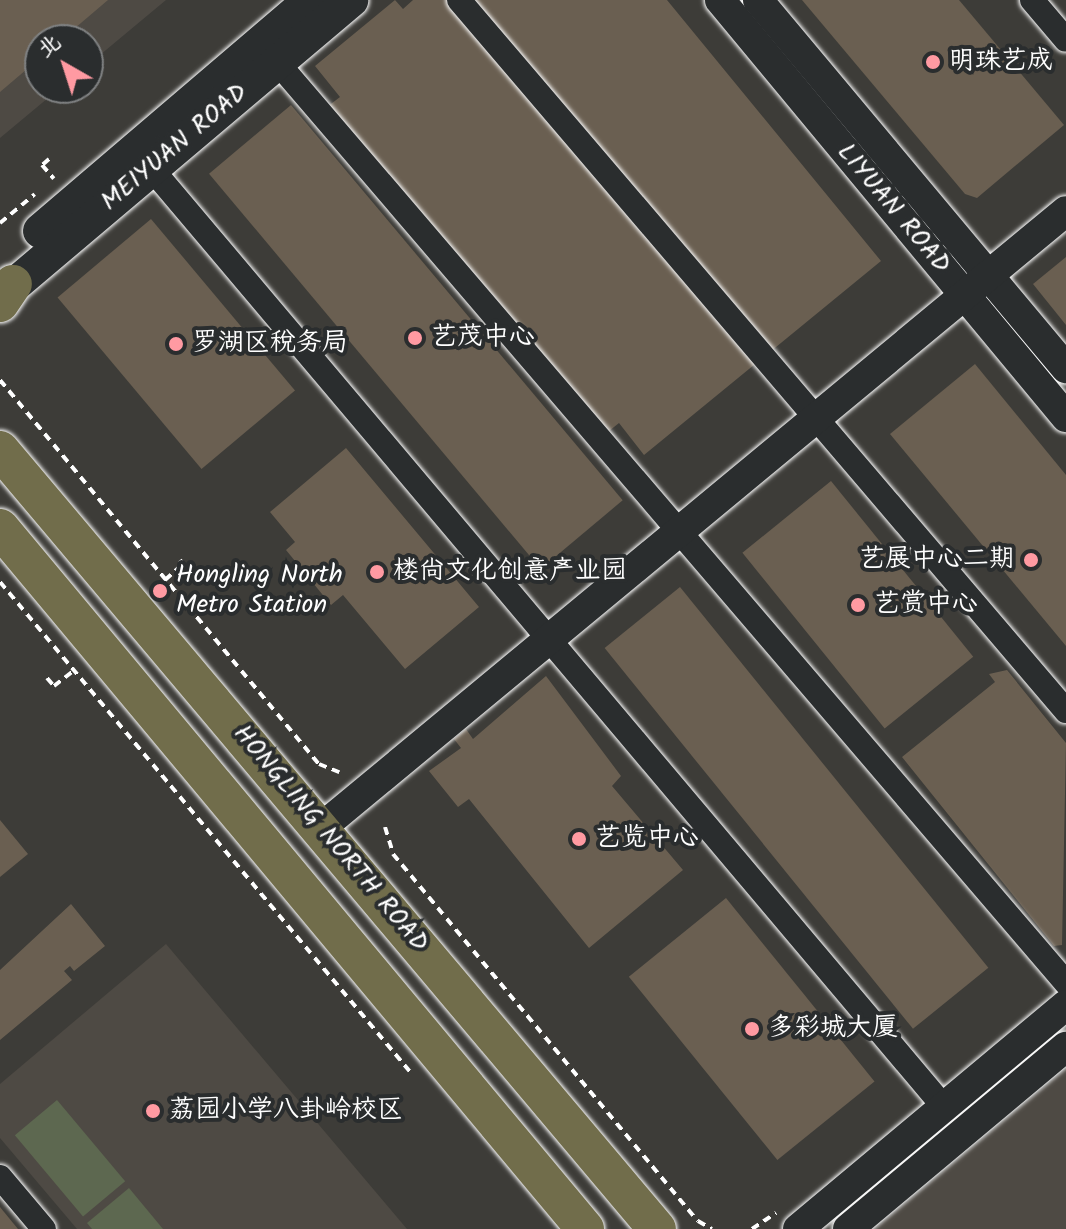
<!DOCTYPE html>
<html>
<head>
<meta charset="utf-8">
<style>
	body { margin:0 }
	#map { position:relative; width:1066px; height:1229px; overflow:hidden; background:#3d3c38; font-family:Kalam,"LXGW WenKai TC",sans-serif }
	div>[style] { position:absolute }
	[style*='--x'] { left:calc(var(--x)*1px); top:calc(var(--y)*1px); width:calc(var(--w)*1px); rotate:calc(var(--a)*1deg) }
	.built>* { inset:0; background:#4e4a44 }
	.green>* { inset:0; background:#5d6850; transform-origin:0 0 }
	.building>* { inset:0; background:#6a5f51; transform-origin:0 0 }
	.path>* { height:4px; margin-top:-2px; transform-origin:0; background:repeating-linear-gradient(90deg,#fff 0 8px,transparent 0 14px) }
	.roads { filter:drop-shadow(0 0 2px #fff) drop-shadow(0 0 2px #fff) }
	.minor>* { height:24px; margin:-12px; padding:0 12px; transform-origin:12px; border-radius:12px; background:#2a2d2e }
	.tertiary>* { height:30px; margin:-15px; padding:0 15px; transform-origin:15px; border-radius:15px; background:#2a2d2e }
	.secondary>* { height:34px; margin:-17px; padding:0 17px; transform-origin:17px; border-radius:17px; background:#2a2d2e }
	.primary>* { height:38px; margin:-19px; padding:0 19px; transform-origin:19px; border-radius:19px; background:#716d4b }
	.dots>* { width:22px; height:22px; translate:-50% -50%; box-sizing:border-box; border:4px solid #2a2d2e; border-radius:50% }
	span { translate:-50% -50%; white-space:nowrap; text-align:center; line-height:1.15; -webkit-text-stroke:8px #2a2d2e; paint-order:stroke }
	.poi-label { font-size:26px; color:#fff }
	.left { translate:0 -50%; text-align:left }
	.right { translate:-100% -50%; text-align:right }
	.street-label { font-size:26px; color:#fff }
	.north { position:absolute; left:24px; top:24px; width:80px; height:80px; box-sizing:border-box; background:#2a2d2e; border:2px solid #7f8182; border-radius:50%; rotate:321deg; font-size:22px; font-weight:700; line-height:32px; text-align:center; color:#fff }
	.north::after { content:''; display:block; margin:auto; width:28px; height:36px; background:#ff9aa2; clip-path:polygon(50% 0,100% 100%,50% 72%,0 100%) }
</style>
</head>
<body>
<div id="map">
	<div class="built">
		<i style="clip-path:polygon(0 0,166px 0,88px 65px,88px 40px,40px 40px,40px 88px,60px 88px,0 138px)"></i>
		<i style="clip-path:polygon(166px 944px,407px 1229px,77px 1229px,0 1138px,0 1084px)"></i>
		<i style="clip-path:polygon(1066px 1069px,1066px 1229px,875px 1229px)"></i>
	</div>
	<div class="green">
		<i style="left:57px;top:1100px;width:106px;height:55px;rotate:50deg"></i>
		<i style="clip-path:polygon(129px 1188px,163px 1229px,92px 1229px,87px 1223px)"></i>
	</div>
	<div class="building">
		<i style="clip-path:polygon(0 0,108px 0,61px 40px,40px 40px,40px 58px,0 92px)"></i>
		<i style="clip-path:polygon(395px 0,403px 9px,413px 0,667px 0,881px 261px,644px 455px,619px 423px,599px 439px,323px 110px,340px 97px,315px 66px)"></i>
		<i style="clip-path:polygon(802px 0,959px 0,1064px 125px,977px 198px,965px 194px)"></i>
		<i style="left:291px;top:105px;width:516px;height:107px;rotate:50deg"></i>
		<i style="left:151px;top:219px;width:224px;height:122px;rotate:50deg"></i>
		<i style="clip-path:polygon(1066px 257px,1066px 325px,1033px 284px)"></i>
		<i style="clip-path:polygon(975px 364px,1066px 475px,1066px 646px,890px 434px)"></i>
		<i style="clip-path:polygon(346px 448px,479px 607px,405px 669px,343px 595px,331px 605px,286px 550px,295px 542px,270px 512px)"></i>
		<i style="left:831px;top:481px;width:226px;height:114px;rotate:51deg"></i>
		<i style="left:680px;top:587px;width:490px;height:97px;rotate:51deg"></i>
		<i style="clip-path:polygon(1007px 670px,1066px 743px,1062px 945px,1054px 946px,902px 757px,995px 682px,989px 674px)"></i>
		<i style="clip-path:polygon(546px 676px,621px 776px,612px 786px,683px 870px,589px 948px,469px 799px,458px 807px,429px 771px,461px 748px,454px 739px,466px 729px,473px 739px)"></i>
		<i style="clip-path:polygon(0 820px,28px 854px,0 877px)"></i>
		<i style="left:726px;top:898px;width:236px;height:125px;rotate:51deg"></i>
		<i style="clip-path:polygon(71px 904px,105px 946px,74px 971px,70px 966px,64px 971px,72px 980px,0 1040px,0 970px)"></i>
		<i style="clip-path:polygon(0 1207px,18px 1229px,0 1229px)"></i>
	</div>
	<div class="path">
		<i style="--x:49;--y:159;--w:9;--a:139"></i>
		<i style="--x:42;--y:165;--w:18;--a:49"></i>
		<i style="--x:0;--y:223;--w:45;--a:-39.6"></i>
		<i style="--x:0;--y:380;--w:499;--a:50.3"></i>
		<i style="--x:319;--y:764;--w:22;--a:22"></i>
		<i style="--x:165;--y:580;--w:24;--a:-42"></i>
		<i style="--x:183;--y:564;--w:5;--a:-127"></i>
		<i style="--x:0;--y:582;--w:642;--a:50.06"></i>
		<i style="--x:47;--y:678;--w:11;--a:49"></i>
		<i style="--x:54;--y:686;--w:24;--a:-38"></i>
		<i style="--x:385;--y:827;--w:28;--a:73"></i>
		<i style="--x:393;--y:854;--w:477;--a:50.3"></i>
		<i style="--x:698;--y:1221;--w:16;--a:30"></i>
		<i style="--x:752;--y:1229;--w:29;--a:-34"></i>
	</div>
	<div class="roads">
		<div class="minor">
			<i style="--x:459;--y:0;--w:935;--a:49.51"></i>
			<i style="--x:1032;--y:0;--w:52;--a:49.6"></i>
			<i style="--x:277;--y:62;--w:1213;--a:49.41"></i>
			<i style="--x:151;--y:168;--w:1229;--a:49.82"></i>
			<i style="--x:0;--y:1177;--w:68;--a:49.8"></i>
		</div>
		<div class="tertiary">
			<i style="--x:720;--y:0;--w:542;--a:50.32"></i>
			<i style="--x:758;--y:0;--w:480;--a:50.1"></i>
			<i style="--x:321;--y:828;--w:967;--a:-39.63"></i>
			<i style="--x:798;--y:1229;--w:349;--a:-39.9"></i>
			<i style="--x:848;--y:1229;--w:284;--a:-39.9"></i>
		</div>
		<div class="secondary">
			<i style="--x:40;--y:231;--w:355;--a:-40.5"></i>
			<i style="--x:0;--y:297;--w:460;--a:-40.2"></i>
		</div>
		<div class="primary">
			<i style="--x:0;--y:303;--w:23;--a:-56"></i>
			<i style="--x:0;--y:450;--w:1019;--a:49.86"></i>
			<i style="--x:0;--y:528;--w:913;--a:50.15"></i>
		</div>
	</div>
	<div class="dots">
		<i style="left:933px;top:62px;background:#ff9aa2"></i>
		<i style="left:415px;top:338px;background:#ff9aa2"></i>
		<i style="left:176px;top:344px;background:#ff9aa2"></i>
		<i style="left:1031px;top:560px;background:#ff9aa2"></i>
		<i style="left:377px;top:572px;background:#ff9aa2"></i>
		<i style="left:160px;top:591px;background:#ff9aa2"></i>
		<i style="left:858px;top:605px;background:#ff9aa2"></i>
		<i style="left:579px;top:839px;background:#ff9aa2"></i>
		<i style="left:752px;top:1029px;background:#ff9aa2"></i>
		<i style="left:153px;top:1111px;background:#ff9aa2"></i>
	</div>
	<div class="poi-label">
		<span class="left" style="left:949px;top:62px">明珠艺成</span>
		<span class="left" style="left:431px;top:338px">艺茂中心</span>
		<span class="left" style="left:192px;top:344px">罗湖区税务局</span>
		<span class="right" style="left:1015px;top:560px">艺展中心二期</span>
		<span class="left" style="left:393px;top:572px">楼尚文化创意产业园</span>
		<span class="left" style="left:176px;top:591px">Hongling North<br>Metro Station</span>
		<span class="left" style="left:874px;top:605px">艺赏中心</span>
		<span class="left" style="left:595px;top:839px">艺览中心</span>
		<span class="left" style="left:768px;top:1029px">多彩城大厦</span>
		<span class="left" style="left:169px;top:1111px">荔园小学八卦岭校区</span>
	</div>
	<div class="street-label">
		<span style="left:175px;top:148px;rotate:-40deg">MEIYUAN ROAD</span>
		<span style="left:893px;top:209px;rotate:50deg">LIYUAN ROAD</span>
		<span style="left:330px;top:839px;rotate:50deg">HONGLING NORTH ROAD</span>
	</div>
	<div class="north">北</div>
</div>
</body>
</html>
